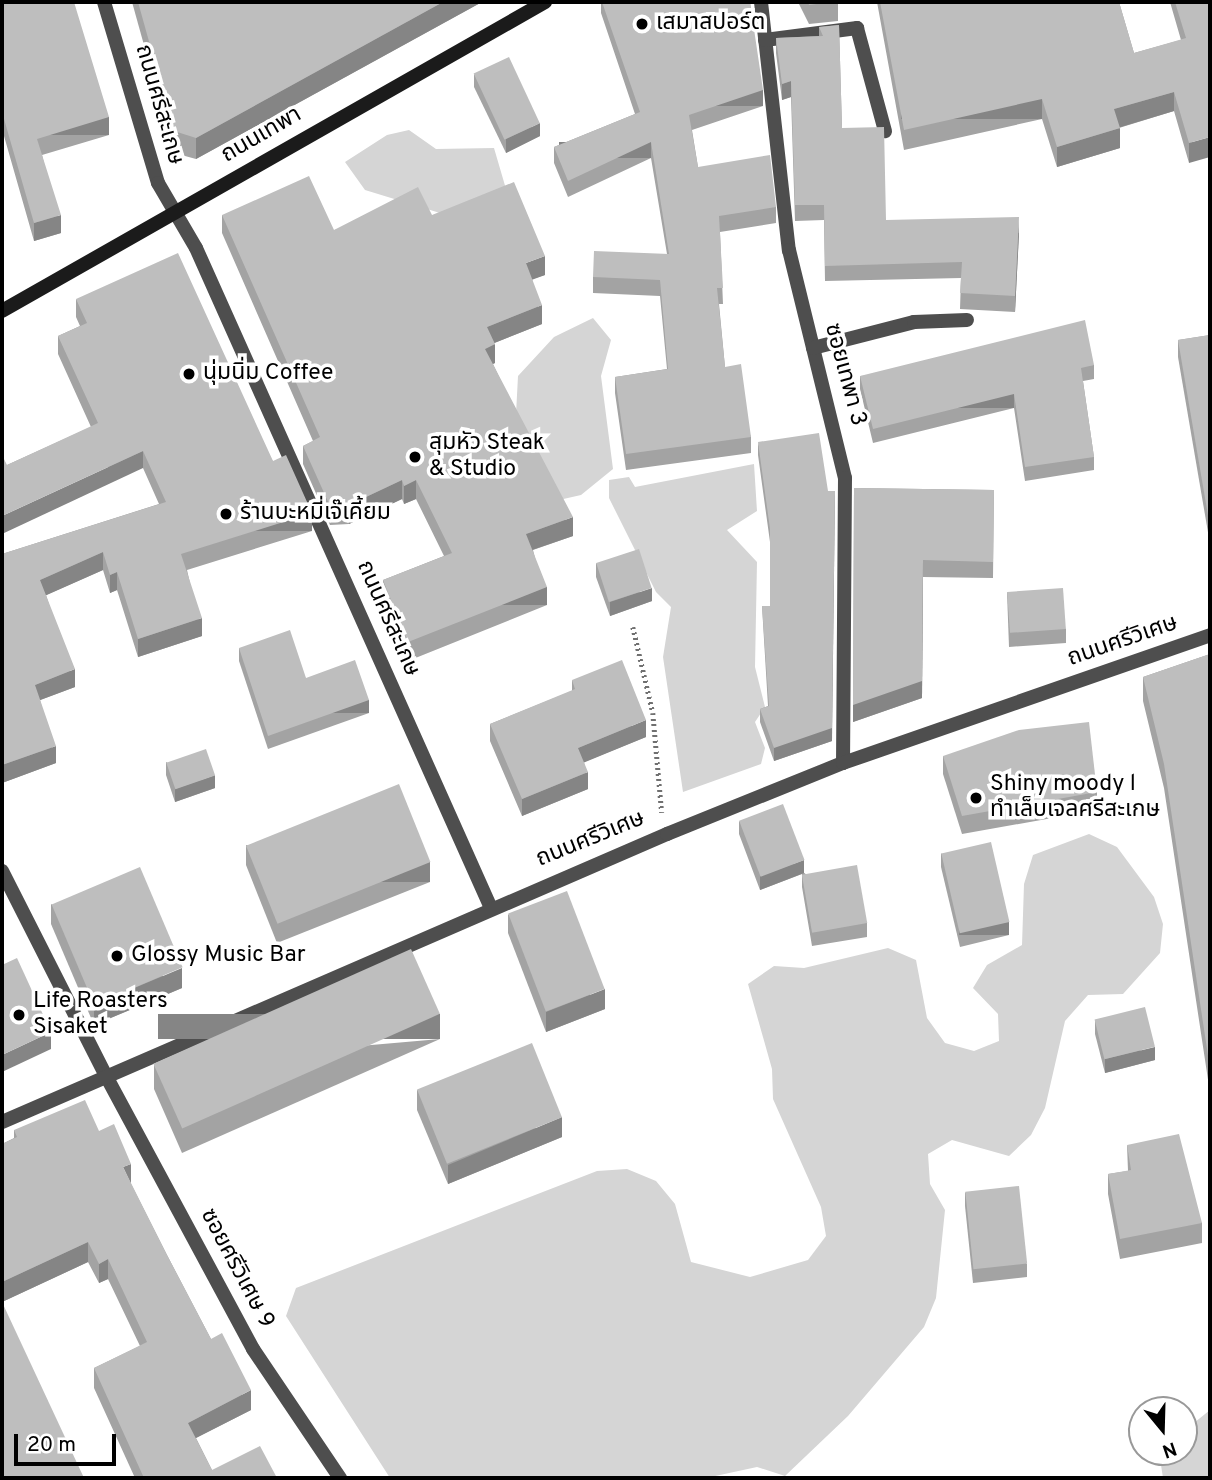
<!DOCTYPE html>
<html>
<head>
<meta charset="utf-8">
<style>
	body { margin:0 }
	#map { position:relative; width:1212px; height:1480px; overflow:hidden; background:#fff; font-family:Overpass,"Noto Sans Thai",sans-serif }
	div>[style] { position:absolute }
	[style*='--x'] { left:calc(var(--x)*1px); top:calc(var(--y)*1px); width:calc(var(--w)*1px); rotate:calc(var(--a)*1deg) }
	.green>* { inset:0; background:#d5d5d5 }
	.path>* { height:4.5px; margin-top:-2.25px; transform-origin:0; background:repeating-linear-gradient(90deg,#707070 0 2px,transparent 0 5.5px) }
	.service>* { height:14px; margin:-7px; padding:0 7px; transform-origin:7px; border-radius:7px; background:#4e4e4e }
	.minor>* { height:14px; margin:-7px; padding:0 7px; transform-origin:7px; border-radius:7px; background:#4e4e4e }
	.secondary>* { height:14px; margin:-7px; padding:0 7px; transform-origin:7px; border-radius:7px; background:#1b1b1b }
	.wall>* { inset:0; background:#a3a3a3 }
	.shaded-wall>* { inset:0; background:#858585; transform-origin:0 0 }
	.building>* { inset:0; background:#bebebe; transform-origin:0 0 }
	.dots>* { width:19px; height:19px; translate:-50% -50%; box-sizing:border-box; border:4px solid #fff; border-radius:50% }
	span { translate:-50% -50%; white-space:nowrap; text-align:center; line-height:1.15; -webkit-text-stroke:7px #fff; paint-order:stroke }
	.poi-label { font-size:23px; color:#000 }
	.left { translate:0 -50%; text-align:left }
	.street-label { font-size:23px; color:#000 }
	.frame { position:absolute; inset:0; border:4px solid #000; pointer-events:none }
	.north { position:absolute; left:1128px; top:1396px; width:70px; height:70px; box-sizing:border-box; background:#fff; border:2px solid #999; border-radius:50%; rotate:161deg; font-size:19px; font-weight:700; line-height:28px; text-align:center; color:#000 }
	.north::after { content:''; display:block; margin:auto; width:24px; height:32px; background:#000; clip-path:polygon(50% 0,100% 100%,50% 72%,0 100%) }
	.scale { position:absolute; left:14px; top:1434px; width:102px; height:32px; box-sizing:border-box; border:4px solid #000; border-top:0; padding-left:9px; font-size:21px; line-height:24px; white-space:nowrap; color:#000; -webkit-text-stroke:5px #fff; paint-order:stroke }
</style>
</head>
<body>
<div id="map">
	<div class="green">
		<i style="clip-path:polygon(409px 130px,436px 149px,494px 148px,506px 189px,440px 213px,365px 190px,345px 162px,387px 135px)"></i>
		<i style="clip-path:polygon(593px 318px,611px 340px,601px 376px,613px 469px,581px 495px,559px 500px,516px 414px,518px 376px,554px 337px)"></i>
		<i style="clip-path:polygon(754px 464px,757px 511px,727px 530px,757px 562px,755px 667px,765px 707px,755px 722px,765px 748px,761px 764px,683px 792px,663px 657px,671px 607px,656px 592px,609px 498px,609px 480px,629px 477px,635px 487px)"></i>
		<i style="clip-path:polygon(1089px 834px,1117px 847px,1154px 897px,1163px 924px,1160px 953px,1123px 994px,1088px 995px,1065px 1021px,1045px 1108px,1031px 1135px,1009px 1156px,952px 1140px,928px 1154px,930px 1184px,945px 1210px,936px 1298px,924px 1327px,848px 1416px,785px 1476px,757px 1467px,706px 1478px,390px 1478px,286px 1316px,296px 1288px,597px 1171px,627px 1169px,656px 1181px,675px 1204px,691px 1262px,750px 1277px,808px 1260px,826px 1236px,821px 1207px,773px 1099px,772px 1069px,748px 984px,774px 966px,804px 968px,888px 948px,916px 960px,927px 1018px,945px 1043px,974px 1051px,999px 1041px,998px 1014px,973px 988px,987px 965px,1022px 945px,1024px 884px,1033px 855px)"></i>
		<i style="clip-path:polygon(1210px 1410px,1210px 1478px,1163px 1478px,1159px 1452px,1184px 1452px,1184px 1431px)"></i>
	</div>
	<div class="path">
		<i style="--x:633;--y:627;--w:88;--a:76.9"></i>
		<i style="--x:653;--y:713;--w:100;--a:84.9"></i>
	</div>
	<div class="service">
		<i style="--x:761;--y:2;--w:250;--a:83.6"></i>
		<i style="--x:789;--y:250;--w:235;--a:76.2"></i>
		<i style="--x:845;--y:478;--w:285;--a:90.4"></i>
		<i style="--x:765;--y:40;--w:93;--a:-7.4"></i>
		<i style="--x:857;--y:28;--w:107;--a:74.8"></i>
		<i style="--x:813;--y:348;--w:104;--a:-14.4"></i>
		<i style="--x:914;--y:322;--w:53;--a:-2.2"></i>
		<i style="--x:2;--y:871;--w:228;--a:63.1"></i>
	</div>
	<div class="minor">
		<i style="--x:104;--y:2;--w:189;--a:73.4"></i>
		<i style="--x:158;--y:183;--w:75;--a:59.7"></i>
		<i style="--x:196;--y:248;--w:721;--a:65.92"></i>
		<i style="--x:105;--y:1074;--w:312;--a:61.7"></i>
		<i style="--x:253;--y:1349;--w:156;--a:56"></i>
		<i style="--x:2;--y:1122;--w:725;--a:-23.42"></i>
		<i style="--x:667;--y:834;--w:190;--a:-22"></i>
		<i style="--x:843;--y:763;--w:389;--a:-19.2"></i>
	</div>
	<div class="secondary">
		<i style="--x:2;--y:311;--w:625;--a:-29.64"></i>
	</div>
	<div class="wall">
		<i style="clip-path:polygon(2px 2px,109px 135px,42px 155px,61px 233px,34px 241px,2px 129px)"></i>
		<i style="clip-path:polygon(132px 2px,482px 2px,196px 159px,174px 153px)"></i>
		<i style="clip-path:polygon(601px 2px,750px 2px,763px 106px,692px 130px,698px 167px,776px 207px,776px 223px,720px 232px,723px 304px,719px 304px,725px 367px,751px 437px,751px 453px,626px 470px,615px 393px,615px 377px,667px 369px,660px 296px,593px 293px,593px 277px,667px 254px,651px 158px,568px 197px,554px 163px,554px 147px,635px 114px,601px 13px)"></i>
		<i style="clip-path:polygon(798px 2px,838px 2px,838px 21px,809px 24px)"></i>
		<i style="clip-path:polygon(877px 2px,1119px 2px,1134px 53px,1181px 40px,1170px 2px,1210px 2px,1189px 163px,1174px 111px,1119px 128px,1120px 148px,1057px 167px,1042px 119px,904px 150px)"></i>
		<i style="clip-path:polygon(839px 25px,842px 128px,886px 220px,1019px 233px,1015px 312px,960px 309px,961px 278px,825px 281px,824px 220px,795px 221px,791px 97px,782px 100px,776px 53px,776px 38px,819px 36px,819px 27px)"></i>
		<i style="clip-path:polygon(474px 74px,540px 136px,506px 153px,474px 87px)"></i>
		<i style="clip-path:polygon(222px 215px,334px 230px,432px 215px,545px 275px,532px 279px,542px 324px,494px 343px,495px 363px,493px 364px,573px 536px,533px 550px,547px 605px,408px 661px,383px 599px,383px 580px,444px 556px,416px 499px,404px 504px,402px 499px,349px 524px,330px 525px,303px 464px,303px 446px,313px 441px,222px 233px)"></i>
		<i style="clip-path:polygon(76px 299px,273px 461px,312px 531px,187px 570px,202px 636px,138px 657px,117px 590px,110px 593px,103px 570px,46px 595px,75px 687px,40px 700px,56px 763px,2px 783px,2px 554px,159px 504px,143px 468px,7px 465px,91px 427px,58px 354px,58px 336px,80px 326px,76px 317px)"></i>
		<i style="clip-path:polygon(1210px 335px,1210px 544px,1178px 357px,1178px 340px)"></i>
		<i style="clip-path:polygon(1094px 365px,1094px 379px,1083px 381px,1094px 457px,1094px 470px,1025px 481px,1014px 408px,873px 443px,860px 389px,860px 376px)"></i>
		<i style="clip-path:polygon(758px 442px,832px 741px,774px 761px,760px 722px,760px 709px,768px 706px,762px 606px,770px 606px,770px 542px,758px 455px)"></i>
		<i style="clip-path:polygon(854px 488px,994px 490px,993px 578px,923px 577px,922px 698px,853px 722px)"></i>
		<i style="clip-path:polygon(596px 563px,652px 601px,610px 616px,596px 577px)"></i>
		<i style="clip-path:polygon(1007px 592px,1066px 629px,1066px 643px,1009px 647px)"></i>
		<i style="clip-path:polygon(239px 648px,306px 678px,369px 713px,268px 749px,239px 661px)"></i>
		<i style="clip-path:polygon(1210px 654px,1210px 1093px,1164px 788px,1143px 701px,1143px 677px)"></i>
		<i style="clip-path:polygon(572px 680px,646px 737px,584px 762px,588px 789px,522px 816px,490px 741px,490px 724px,572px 691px)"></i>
		<i style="clip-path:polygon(943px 756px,1097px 792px,1097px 810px,962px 834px,943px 774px)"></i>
		<i style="clip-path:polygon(166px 762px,215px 788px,175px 802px,166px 775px)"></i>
		<i style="clip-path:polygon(739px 821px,867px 923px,867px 937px,812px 946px,802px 887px,802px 874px,760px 890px,739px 834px)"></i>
		<i style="clip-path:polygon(246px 845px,430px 882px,277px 943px,246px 865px)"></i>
		<i style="clip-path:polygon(941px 853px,1009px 935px,960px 947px,941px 867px)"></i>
		<i style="clip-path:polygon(51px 904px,182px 988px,94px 1025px,51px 924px)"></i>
		<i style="clip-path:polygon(508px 914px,605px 1009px,546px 1032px,508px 933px)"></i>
		<i style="clip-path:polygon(1095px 1020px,1155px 1060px,1105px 1073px,1095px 1034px)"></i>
		<i style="clip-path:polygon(440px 1039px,182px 1153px,154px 1089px,154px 1064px)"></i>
		<i style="clip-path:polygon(417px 1090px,562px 1137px,448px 1184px,417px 1110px)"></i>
		<i style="clip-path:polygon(14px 1130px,99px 1131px,131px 1184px,167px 1255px,211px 1339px,251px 1410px,196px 1438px,212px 1470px,277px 1478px,135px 1478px,94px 1388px,94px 1368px,140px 1346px,108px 1279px,99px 1283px,88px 1262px,2px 1302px,2px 1478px,2px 1144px,14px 1138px)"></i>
		<i style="clip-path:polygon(1127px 1145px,1202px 1223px,1202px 1243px,1120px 1259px,1108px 1194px,1108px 1174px,1128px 1171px)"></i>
		<i style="clip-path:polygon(965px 1192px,1027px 1264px,1027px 1277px,973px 1283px,965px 1206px)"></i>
	</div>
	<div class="shaded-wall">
		<i style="clip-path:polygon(443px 2px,482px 2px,196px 159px,196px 138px)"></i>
		<i style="clip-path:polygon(791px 81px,791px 97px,782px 100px,782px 84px)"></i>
		<i style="left:763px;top:90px;width:16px;height:78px;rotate:90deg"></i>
		<i style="clip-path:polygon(1174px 92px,1174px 111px,1114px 129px,1114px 109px)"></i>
		<i style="left:1042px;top:99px;width:20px;height:141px;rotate:90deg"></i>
		<i style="left:109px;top:117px;width:18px;height:75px;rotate:90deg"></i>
		<i style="clip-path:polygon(540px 123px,540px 136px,506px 153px,506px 139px)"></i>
		<i style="clip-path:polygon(1120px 128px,1120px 148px,1057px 167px,1057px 147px)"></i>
		<i style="clip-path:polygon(1210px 137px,1210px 157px,1189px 163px,1189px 143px)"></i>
		<i style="left:651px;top:142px;width:16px;height:92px;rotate:90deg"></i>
		<i style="clip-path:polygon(61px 215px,61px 233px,34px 241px,34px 223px)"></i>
		<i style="clip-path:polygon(1019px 217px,1019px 233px,1015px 312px,1015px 296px)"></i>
		<i style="clip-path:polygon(545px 256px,545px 275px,526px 282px,526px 263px)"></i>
		<i style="clip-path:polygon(542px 305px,542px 324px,487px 346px,487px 327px)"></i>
		<i style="clip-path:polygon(495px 344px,495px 363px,485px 367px,485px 349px)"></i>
		<i style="left:1014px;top:394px;width:14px;height:145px;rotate:90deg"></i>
		<i style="clip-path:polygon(143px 451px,143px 468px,2px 534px,2px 516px)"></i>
		<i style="clip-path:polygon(402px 480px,402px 499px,349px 524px,349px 505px)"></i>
		<i style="clip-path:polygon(416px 480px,416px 499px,404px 504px,404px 486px)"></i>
		<i style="clip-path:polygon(835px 491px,832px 741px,774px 761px,774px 748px)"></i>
		<i style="left:312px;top:513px;width:18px;height:137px;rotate:90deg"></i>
		<i style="clip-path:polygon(573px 517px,573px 536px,526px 552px,526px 534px)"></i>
		<i style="clip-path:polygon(103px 552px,103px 570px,40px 598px,40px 580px)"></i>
		<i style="clip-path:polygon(923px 560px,922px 698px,853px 722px,853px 705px)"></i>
		<i style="clip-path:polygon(117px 572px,117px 590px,110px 593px,110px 575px)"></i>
		<i style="left:547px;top:587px;width:18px;height:149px;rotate:90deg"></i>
		<i style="clip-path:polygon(652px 588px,652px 601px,610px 616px,610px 602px)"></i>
		<i style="clip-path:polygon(202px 618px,202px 636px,138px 657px,138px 639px)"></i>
		<i style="clip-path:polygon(75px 669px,75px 687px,35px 702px,35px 685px)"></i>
		<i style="left:369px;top:700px;width:13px;height:107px;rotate:90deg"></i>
		<i style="clip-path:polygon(646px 720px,646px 737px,578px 765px,578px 748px)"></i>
		<i style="clip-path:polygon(56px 746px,56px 763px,2px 783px,2px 765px)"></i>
		<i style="clip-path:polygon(588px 772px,588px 789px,522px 816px,522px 799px)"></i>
		<i style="clip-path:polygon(215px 775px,215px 788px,175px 802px,175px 789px)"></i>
		<i style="clip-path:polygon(804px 860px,804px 873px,760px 890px,760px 876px)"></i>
		<i style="left:430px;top:862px;width:20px;height:165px;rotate:90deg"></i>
		<i style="left:1009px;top:922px;width:13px;height:50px;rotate:90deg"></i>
		<i style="clip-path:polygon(182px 968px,182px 988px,94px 1025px,94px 1005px)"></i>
		<i style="clip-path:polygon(605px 989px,605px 1009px,546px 1032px,546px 1012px)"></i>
		<i style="left:440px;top:1014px;width:25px;height:282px;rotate:90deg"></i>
		<i style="clip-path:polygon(51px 1032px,51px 1049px,2px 1072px,2px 1055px)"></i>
		<i style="clip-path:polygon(1155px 1047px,1155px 1060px,1105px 1073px,1105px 1059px)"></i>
		<i style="clip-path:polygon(562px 1117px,562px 1137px,448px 1184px,448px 1165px)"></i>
		<i style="clip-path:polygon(131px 1164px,131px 1184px,123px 1167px)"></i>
		<i style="clip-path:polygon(88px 1242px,88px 1262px,2px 1302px,2px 1282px)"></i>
		<i style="clip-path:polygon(108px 1259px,108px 1279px,99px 1283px,99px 1264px)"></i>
		<i style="clip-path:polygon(251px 1390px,251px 1410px,188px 1442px,188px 1423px)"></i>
	</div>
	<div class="building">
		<i style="clip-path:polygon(2px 2px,74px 2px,109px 117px,37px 139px,61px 215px,34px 223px,2px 112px)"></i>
		<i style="clip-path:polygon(138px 2px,443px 2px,196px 138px,174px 131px)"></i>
		<i style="clip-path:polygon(602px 2px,750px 2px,763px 90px,689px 115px,698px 167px,770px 155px,776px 207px,719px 216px,723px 288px,717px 288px,725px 367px,741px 364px,751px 437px,626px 454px,615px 377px,668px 369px,660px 280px,593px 277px,594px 251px,669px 254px,651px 142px,568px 181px,554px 147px,640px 112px)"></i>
		<i style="clip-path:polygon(808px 2px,831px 2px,809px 5px)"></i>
		<i style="clip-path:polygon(880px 2px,1119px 2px,1134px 53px,1186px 38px,1175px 2px,1210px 2px,1210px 137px,1189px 143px,1174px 92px,1114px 109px,1120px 128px,1057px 147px,1042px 99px,904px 130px)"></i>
		<i style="clip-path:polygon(839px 25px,842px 128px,884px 127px,886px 220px,1019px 217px,1015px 296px,960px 293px,962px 262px,825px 266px,824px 205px,795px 205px,791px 81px,782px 84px,776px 38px,823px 36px,819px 27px)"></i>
		<i style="left:509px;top:57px;width:73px;height:39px;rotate:65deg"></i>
		<i style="clip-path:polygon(309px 176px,334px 230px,418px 187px,432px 215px,514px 182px,545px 256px,526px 263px,542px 305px,487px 327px,495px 344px,485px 349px,573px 517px,526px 534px,547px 587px,408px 642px,383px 580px,452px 553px,416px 480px,404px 486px,402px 480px,349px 505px,330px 506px,303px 446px,320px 437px,222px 215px)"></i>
		<i style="clip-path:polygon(178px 253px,273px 461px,286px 455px,312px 513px,181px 554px,202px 618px,138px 639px,117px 572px,110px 575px,103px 552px,40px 580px,75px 669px,35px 685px,56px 746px,2px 765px,2px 554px,166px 502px,143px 451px,2px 516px,2px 455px,7px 465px,98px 423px,58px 336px,87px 323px,76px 299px)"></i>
		<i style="clip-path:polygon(1085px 320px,1094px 365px,1081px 368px,1094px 457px,1025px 467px,1014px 394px,873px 429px,860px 376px)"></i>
		<i style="clip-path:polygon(1210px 335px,1210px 527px,1178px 340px)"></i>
		<i style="clip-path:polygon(819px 433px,828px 491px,835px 491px,832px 728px,774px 748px,760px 709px,769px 706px,762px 606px,770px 606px,770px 529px,758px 442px)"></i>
		<i style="clip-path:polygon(854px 488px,994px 490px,993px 562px,923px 560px,922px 681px,853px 705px)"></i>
		<i style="left:639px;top:549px;width:41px;height:45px;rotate:72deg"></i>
		<i style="left:1063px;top:588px;width:41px;height:56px;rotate:86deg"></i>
		<i style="clip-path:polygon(290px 630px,306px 678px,355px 660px,369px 700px,268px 736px,239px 648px)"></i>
		<i style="clip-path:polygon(1210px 654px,1210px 1069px,1164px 764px,1143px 677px)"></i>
		<i style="clip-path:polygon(622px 660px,646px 720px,578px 748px,588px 772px,522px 799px,490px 724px,575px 689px,572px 680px)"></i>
		<i style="clip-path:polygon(1089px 722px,1097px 792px,962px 816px,943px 756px,1019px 730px)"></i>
		<i style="left:206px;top:749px;width:28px;height:42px;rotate:71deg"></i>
		<i style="left:399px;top:784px;width:84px;height:165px;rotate:68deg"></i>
		<i style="left:783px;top:804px;width:60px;height:47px;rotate:69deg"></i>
		<i style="left:991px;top:842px;width:82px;height:51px;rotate:77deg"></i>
		<i style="left:857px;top:865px;width:59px;height:56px;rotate:80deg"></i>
		<i style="left:140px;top:867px;width:109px;height:96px;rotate:67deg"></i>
		<i style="left:567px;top:891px;width:105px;height:63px;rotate:69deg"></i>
		<i style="left:411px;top:949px;width:71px;height:282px;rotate:66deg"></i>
		<i style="clip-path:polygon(17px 958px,51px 1032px,2px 1055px,2px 965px)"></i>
		<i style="left:1145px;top:1007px;width:41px;height:52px;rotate:76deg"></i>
		<i style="left:532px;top:1043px;width:80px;height:124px;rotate:68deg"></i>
		<i style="clip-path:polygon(85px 1100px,99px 1131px,114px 1124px,131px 1164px,123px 1167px,167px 1255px,211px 1339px,222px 1333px,251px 1390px,188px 1423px,212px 1470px,260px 1446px,277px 1478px,144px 1478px,94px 1368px,147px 1342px,108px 1259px,99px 1264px,88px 1242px,2px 1282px,2px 1144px,17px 1137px,14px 1130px)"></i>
		<i style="clip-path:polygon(1179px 1134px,1202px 1223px,1120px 1239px,1108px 1174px,1131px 1170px,1127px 1145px)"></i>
		<i style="left:1019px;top:1186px;width:78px;height:54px;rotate:84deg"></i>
		<i style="clip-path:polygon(2px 1302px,84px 1478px,2px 1478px)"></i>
	</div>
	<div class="dots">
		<i style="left:642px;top:24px;background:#000"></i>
		<i style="left:189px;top:374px;background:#000"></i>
		<i style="left:415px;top:457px;background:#000"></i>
		<i style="left:226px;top:514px;background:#000"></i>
		<i style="left:976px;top:798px;background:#000"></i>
		<i style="left:117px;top:956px;background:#000"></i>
		<i style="left:19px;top:1015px;background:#000"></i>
	</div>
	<div class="poi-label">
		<span class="left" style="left:656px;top:24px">เสมาสปอร์ต</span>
		<span class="left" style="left:203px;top:374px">นุ่มนิ่ม Coffee</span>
		<span class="left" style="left:429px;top:457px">สุมหัว Steak<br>&amp; Studio</span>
		<span class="left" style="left:240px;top:514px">ร้านบะหมี่เจ๊เคี้ยม</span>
		<span class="left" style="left:990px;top:798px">Shiny moody l<br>ทำเล็บเจลศรีสะเกษ</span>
		<span class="left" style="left:131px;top:956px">Glossy Music Bar</span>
		<span class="left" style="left:33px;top:1015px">Life Roasters<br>Sisaket</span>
	</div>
	<div class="street-label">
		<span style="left:158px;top:105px;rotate:74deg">ถนนศรีสะเกษ</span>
		<span style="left:262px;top:136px;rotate:-30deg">ถนนเทพา</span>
		<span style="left:844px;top:375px;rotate:75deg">ซอยเทพา 3</span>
		<span style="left:387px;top:619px;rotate:66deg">ถนนศรีสะเกษ</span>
		<span style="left:1123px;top:642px;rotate:-19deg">ถนนศรีวิเศษ</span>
		<span style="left:591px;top:840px;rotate:-22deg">ถนนศรีวิเศษ</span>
		<span style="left:236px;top:1269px;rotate:62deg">ซอยศรีวิเศษ 9</span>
	</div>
	<div class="frame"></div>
	<div class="north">N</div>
	<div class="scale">20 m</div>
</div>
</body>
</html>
